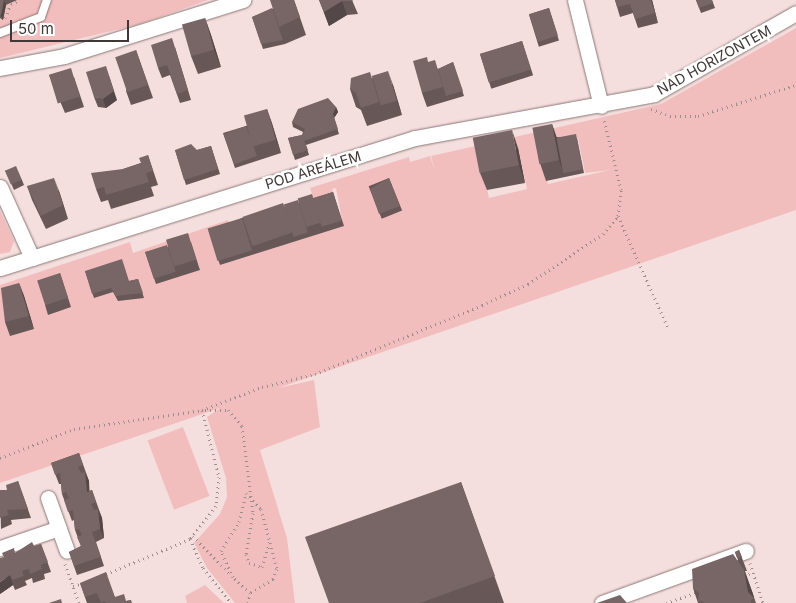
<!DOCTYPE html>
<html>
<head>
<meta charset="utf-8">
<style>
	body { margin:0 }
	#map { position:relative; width:796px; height:603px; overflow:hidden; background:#f5dfde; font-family:Inter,sans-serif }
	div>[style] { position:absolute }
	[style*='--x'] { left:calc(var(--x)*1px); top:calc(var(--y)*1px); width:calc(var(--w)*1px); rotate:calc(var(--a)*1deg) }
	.green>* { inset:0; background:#f2bebd; transform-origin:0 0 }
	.path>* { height:3px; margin-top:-1.5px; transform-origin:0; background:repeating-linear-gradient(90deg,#9d8d8c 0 1px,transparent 0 5px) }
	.roads { filter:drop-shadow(0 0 1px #8a7776) drop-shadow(0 0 1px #8a7776) }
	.service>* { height:8px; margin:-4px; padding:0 4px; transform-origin:4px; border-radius:4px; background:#fff }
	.minor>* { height:15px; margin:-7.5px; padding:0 7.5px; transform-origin:7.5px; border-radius:7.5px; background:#fff }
	.wall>* { inset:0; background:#675757; transform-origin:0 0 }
	.shaded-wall>* { inset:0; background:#544747 }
	.building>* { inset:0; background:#786565; transform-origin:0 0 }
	span { translate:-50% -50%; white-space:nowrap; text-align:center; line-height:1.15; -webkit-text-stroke:5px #fff; paint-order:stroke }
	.street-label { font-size:14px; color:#403737 }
	.scale { position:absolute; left:10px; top:20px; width:119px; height:22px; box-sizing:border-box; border:2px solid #403737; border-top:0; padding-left:6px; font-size:15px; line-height:18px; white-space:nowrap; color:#403737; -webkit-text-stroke:4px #fff; paint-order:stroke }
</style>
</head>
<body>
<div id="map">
	<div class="green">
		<i style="clip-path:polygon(0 0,208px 0,140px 24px,0 58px)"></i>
		<i style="clip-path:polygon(evenodd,796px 28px,796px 210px,278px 388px,314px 380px,320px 427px,260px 450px,287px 538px,295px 603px,235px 603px,207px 568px,194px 543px,220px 514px,227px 497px,226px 478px,207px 417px,220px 408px,0 483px,0 285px,130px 242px,133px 253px,228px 220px,231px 230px,220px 265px,343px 226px,336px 188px,332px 189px,335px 197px,315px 203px,310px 188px,409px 157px,410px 162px,430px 156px,435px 171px,431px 156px,661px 104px,796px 28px,578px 138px,585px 173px,610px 170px,548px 184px,539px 147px,578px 138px,796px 28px,518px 148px,527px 189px,489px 198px,480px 156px,518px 148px,796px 28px,191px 243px,200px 269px,156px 283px,191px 243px)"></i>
		<i style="clip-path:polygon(0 211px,14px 241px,10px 252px,0 254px)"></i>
		<i style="left:183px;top:427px;width:74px;height:38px;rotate:69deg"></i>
		<i style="clip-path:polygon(205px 585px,224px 603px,187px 603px,185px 596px)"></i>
	</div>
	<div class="path">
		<i style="--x:5;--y:18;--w:15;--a:-67"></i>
		<i style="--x:11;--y:4;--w:10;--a:-24"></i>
		<i style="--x:651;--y:109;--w:20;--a:20"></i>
		<i style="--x:670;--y:116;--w:28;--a:0"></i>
		<i style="--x:698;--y:116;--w:103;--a:-17.6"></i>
		<i style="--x:618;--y:216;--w:123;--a:65.9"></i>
		<i style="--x:202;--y:410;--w:64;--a:-21"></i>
		<i style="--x:262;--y:387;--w:55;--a:-13.8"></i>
		<i style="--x:315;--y:374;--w:181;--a:-22.4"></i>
		<i style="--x:482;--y:305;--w:51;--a:-24.5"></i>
		<i style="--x:528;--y:284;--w:90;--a:-33.7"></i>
		<i style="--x:603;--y:234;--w:23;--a:-50"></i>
		<i style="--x:618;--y:216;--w:26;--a:-83"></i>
		<i style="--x:621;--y:190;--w:73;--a:-103.5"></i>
		<i style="--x:205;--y:410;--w:23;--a:0"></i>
		<i style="--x:228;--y:410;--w:21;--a:49"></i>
		<i style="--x:242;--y:426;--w:88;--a:82.8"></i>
		<i style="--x:253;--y:513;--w:42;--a:99.7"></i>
		<i style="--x:246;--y:554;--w:9;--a:72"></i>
		<i style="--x:249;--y:563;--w:14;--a:17"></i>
		<i style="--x:262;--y:567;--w:28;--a:-73"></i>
		<i style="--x:0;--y:458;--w:79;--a:-21.4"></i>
		<i style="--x:74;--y:429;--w:129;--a:-8.4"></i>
		<i style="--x:202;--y:410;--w:69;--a:75.8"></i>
		<i style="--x:219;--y:477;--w:29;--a:96"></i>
		<i style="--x:216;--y:506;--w:42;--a:128.2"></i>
		<i style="--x:190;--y:539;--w:93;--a:157.3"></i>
		<i style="--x:246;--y:493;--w:22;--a:47"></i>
		<i style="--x:261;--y:509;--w:62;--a:75.1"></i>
		<i style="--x:277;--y:569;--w:11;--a:112"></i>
		<i style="--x:273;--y:579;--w:27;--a:149"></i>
		<i style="--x:250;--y:593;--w:23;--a:-137"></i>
		<i style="--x:233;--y:577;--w:29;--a:-115"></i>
		<i style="--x:221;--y:551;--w:34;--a:-58"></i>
		<i style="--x:239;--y:522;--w:30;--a:-76"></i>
		<i style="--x:193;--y:536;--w:53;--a:45.8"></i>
		<i style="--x:190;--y:539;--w:32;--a:66"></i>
		<i style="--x:203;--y:568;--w:45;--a:51.3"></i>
		<i style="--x:750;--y:563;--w:42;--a:72"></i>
		<i style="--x:65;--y:564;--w:41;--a:70.3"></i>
		<i style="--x:744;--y:576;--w:10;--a:-24"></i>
		<i style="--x:73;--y:586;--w:10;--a:-17"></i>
		<i style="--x:248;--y:603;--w:10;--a:-79"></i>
		<i style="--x:666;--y:603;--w:34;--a:-19"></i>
	</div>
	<div class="roads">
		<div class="service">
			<i style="--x:0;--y:33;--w:44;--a:-21.3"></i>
			<i style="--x:41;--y:17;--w:18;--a:-71"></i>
		</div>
		<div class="minor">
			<i style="--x:575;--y:0;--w:109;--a:76.2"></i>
			<i style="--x:0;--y:68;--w:65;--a:-10.6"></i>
			<i style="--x:64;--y:56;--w:188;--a:-17.4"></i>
			<i style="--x:0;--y:187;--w:78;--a:65.7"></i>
			<i style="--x:0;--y:268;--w:435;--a:-17.4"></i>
			<i style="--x:415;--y:138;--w:243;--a:-10.4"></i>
			<i style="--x:654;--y:94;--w:163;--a:-29.7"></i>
			<i style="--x:48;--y:498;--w:56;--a:70.3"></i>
			<i style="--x:0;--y:548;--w:62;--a:-18.7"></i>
			<i style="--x:602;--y:603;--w:153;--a:-19.9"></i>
		</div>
	</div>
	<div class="wall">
		<i style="clip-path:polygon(0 0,17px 0,6px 5px,3px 20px,0 18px)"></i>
		<i style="clip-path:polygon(294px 0,306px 35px,285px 44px,263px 49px,252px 17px)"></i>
		<i style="clip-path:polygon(319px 0,352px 0,358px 14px,347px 15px,329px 26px)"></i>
		<i style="clip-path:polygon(615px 0,652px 0,658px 23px,638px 28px,633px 13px,620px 17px)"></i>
		<i style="clip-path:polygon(696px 0,712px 0,715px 8px,701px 13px)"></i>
		<i style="left:549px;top:8px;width:34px;height:21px;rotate:73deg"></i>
		<i style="clip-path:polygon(205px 18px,211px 35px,221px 67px,198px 74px,191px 56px)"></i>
		<i style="left:522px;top:41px;width:36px;height:44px;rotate:72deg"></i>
		<i style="clip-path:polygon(175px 47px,191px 100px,180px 103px,170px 75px,162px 78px,158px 68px)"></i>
		<i style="clip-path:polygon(136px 50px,153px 98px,131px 105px,126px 91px)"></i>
		<i style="clip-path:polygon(429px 62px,438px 69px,453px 62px,464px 96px,427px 107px,422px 93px)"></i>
		<i style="clip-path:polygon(49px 75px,74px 77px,84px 107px,65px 113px)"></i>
		<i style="clip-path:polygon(372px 78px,393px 85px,402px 115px,367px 126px,361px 110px,356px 107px,350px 89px)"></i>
		<i style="clip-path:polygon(94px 97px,117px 100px,106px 108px,98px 107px)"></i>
		<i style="clip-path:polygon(336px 107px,338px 112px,334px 118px,339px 134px,306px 145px,309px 155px,295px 160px,288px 138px,302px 135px,303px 132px,293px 127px,292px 122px)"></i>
		<i style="clip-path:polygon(267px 109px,281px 153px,235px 168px,223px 133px,246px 126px)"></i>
		<i style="clip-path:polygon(552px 124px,556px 137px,577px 138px,584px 173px,546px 181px,540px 163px)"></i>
		<i style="clip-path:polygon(211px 146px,220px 174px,186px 185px,175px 150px,197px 150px)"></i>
		<i style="clip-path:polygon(518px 148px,525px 183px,487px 190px,480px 173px)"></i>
		<i style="clip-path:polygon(148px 155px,158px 185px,151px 187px,154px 196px,111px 209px,108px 200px,101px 202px,96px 189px,123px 169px,141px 163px)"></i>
		<i style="clip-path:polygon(5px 170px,22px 180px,24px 185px,14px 190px)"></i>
		<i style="left:389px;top:178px;width:35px;height:22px;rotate:68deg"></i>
		<i style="clip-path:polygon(27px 186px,59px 191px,68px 219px,46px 229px,32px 200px)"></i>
		<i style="clip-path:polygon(333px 192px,344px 226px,220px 265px,209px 232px,242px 218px,285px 207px)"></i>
		<i style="clip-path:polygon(191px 242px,200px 270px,156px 284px,145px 252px)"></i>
		<i style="clip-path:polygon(85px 271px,129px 281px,138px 279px,144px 298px,118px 301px,113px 292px,94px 298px)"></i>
		<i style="clip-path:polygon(60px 273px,71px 307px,48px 315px,45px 305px)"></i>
		<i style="clip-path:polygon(19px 283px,24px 296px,34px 329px,10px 336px,5px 322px)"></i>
		<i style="clip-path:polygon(79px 453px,89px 481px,89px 491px,92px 490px,102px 518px,104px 538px,96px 542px,104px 566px,77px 575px,69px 552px,81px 546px,75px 530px,74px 520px,72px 521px,62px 494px,61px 484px,59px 484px,51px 463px)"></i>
		<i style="clip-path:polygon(18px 481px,31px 518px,11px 520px,12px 524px,1px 529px,0 490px,7px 490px)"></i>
		<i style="clip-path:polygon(461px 482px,504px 603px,329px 603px)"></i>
		<i style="clip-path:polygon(41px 544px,51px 572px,44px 574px,45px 579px,33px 583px,32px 578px,25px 581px,27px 585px,15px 590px,13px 585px,0 594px,15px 553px)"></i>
		<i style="clip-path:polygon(739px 550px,747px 571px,745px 571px,756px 603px,698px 603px,693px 588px,738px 560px,735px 552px)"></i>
		<i style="clip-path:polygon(80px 583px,126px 601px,131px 600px,132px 603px,87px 603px)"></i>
	</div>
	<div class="shaded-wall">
		<i style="clip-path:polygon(4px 0,6px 5px,3px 20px,1px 15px)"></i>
		<i style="clip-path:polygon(651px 0,652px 0,658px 23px,655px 13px)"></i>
		<i style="clip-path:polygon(342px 1px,347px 15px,329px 26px,324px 12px)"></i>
		<i style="clip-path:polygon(205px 18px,211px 35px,221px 67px,214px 50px)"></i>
		<i style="clip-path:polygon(388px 71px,393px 85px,402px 115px,397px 101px)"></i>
		<i style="clip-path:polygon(109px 76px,117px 100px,106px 108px,103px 99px)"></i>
		<i style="clip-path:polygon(336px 107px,338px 112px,334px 118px,339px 134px,333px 114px)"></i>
		<i style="clip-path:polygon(267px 109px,272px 123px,281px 153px,276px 140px)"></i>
		<i style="clip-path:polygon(552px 124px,558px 141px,564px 173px,559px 160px)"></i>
		<i style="clip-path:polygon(512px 130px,518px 148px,525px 183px,519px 165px)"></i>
		<i style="clip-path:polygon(54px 178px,59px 191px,68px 219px,63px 205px)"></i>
		<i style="clip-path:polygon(19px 283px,24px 296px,34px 329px,29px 316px)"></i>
		<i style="clip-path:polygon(85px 472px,89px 481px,90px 501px,87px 492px)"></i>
		<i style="clip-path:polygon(98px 509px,102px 518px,104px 538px,100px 529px)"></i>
		<i style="clip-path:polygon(744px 570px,753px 594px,754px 598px,748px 592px)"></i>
		<i style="clip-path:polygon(10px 575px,13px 585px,0 594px,0 582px)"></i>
	</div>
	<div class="building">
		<i style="clip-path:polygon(0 0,5px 0,4px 0,1px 15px,0 15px)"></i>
		<i style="clip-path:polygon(270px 0,294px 0,300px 17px,279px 27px)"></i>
		<i style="clip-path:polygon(319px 0,352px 0,353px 1px,342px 1px,324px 12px)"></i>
		<i style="clip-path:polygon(615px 0,651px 0,655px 13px,635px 19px,630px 4px,617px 7px)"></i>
		<i style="clip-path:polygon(696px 0,712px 0,713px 3px,699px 8px)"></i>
		<i style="clip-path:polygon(272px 8px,283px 40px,261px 44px,252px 17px)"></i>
		<i style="left:549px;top:8px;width:29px;height:21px;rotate:72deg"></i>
		<i style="left:205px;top:18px;width:33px;height:24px;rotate:74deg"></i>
		<i style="clip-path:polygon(172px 38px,188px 90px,177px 94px,167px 65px,158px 68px,151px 45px)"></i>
		<i style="left:522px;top:41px;width:30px;height:44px;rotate:73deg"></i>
		<i style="left:136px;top:50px;width:37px;height:22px;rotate:71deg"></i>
		<i style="clip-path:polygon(427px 57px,428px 62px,435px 60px,443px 87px,422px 93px,413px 61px)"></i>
		<i style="clip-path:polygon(453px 62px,463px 91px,446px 96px,438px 69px)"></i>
		<i style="clip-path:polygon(106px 66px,114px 91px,103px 99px,94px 97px,86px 72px)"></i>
		<i style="left:71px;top:68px;width:30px;height:23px;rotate:73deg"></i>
		<i style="left:388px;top:71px;width:31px;height:17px;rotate:73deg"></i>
		<i style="clip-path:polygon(370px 72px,379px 102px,361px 108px,356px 93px,350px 89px,351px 78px)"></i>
		<i style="clip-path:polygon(328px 98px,336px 107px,333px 114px,338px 129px,304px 141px,308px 150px,293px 155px,288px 138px,302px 135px,305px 129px,292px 122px,298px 109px)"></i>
		<i style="left:267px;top:109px;width:32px;height:24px;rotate:74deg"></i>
		<i style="left:552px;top:124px;width:37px;height:20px;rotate:79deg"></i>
		<i style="left:246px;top:126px;width:32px;height:24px;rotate:70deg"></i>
		<i style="left:512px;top:130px;width:36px;height:40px;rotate:79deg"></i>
		<i style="left:576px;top:134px;width:36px;height:20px;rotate:79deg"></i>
		<i style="clip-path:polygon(191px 144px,197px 150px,211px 146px,218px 169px,184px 180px,175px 150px)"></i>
		<i style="clip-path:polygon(148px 155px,153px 171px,146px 173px,149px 182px,106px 195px,104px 187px,96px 189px,91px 173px,123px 169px,141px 163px,139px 158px)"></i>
		<i style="left:16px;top:166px;width:15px;height:12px;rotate:67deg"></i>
		<i style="clip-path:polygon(54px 178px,63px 205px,41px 216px,27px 186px)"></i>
		<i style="clip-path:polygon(389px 178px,400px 206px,379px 214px,370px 189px)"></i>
		<i style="left:333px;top:192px;width:30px;height:21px;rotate:73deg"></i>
		<i style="left:312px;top:194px;width:30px;height:15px;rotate:73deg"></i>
		<i style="left:298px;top:200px;width:34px;height:15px;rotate:73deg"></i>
		<i style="left:283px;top:203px;width:31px;height:43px;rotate:71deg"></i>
		<i style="left:242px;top:218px;width:34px;height:36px;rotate:73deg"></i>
		<i style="left:188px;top:233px;width:28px;height:23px;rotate:73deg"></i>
		<i style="left:167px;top:245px;width:28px;height:23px;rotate:72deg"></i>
		<i style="clip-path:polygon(122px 259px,129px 281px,138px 279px,143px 293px,116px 296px,111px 288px,92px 294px,85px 271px)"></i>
		<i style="left:60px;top:273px;width:26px;height:24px;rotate:72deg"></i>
		<i style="clip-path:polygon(19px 283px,29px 316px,5px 322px,1px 288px)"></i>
		<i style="clip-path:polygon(79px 453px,83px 465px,78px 467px,81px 473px,85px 472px,87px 492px,92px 490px,96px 502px,91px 504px,94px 510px,98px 509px,100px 529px,92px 532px,101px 557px,74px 566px,69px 552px,81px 546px,77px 537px,82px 535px,79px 529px,75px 530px,73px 510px,68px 512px,64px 500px,69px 498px,66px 492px,62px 494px,60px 473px,55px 475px,51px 463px)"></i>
		<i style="clip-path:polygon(18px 481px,28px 509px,7px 510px,9px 515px,0 518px,0 490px,7px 490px,6px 485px)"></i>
		<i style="clip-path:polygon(461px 482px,495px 576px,420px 603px,329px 603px,305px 537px)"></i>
		<i style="clip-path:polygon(32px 542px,34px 546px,41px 544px,48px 562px,41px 565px,42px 569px,30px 574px,29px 569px,22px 571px,24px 576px,12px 580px,10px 575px,0 582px,0 558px,4px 557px,2px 553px,14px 548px,15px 553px)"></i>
		<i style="clip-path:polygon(739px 550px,742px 557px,737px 558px,735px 552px)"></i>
		<i style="clip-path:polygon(733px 554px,744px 570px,748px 592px,754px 598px,751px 600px,751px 603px,703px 603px,703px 601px,698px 602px,699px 593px,693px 588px,692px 569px)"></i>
		<i style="clip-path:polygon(106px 572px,115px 597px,124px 594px,126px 601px,131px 600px,131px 603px,106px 603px,105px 601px,101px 603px,97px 593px,85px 597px,80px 583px)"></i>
		<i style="clip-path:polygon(620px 595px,627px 603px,597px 603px)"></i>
		<i style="clip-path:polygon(61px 599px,62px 603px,49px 603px)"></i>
	</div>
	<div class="street-label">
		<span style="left:714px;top:60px;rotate:-29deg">NAD HORIZONTEM</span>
		<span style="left:313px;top:170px;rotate:-17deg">POD AREÁLEM</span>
	</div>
	<div class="scale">50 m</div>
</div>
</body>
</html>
